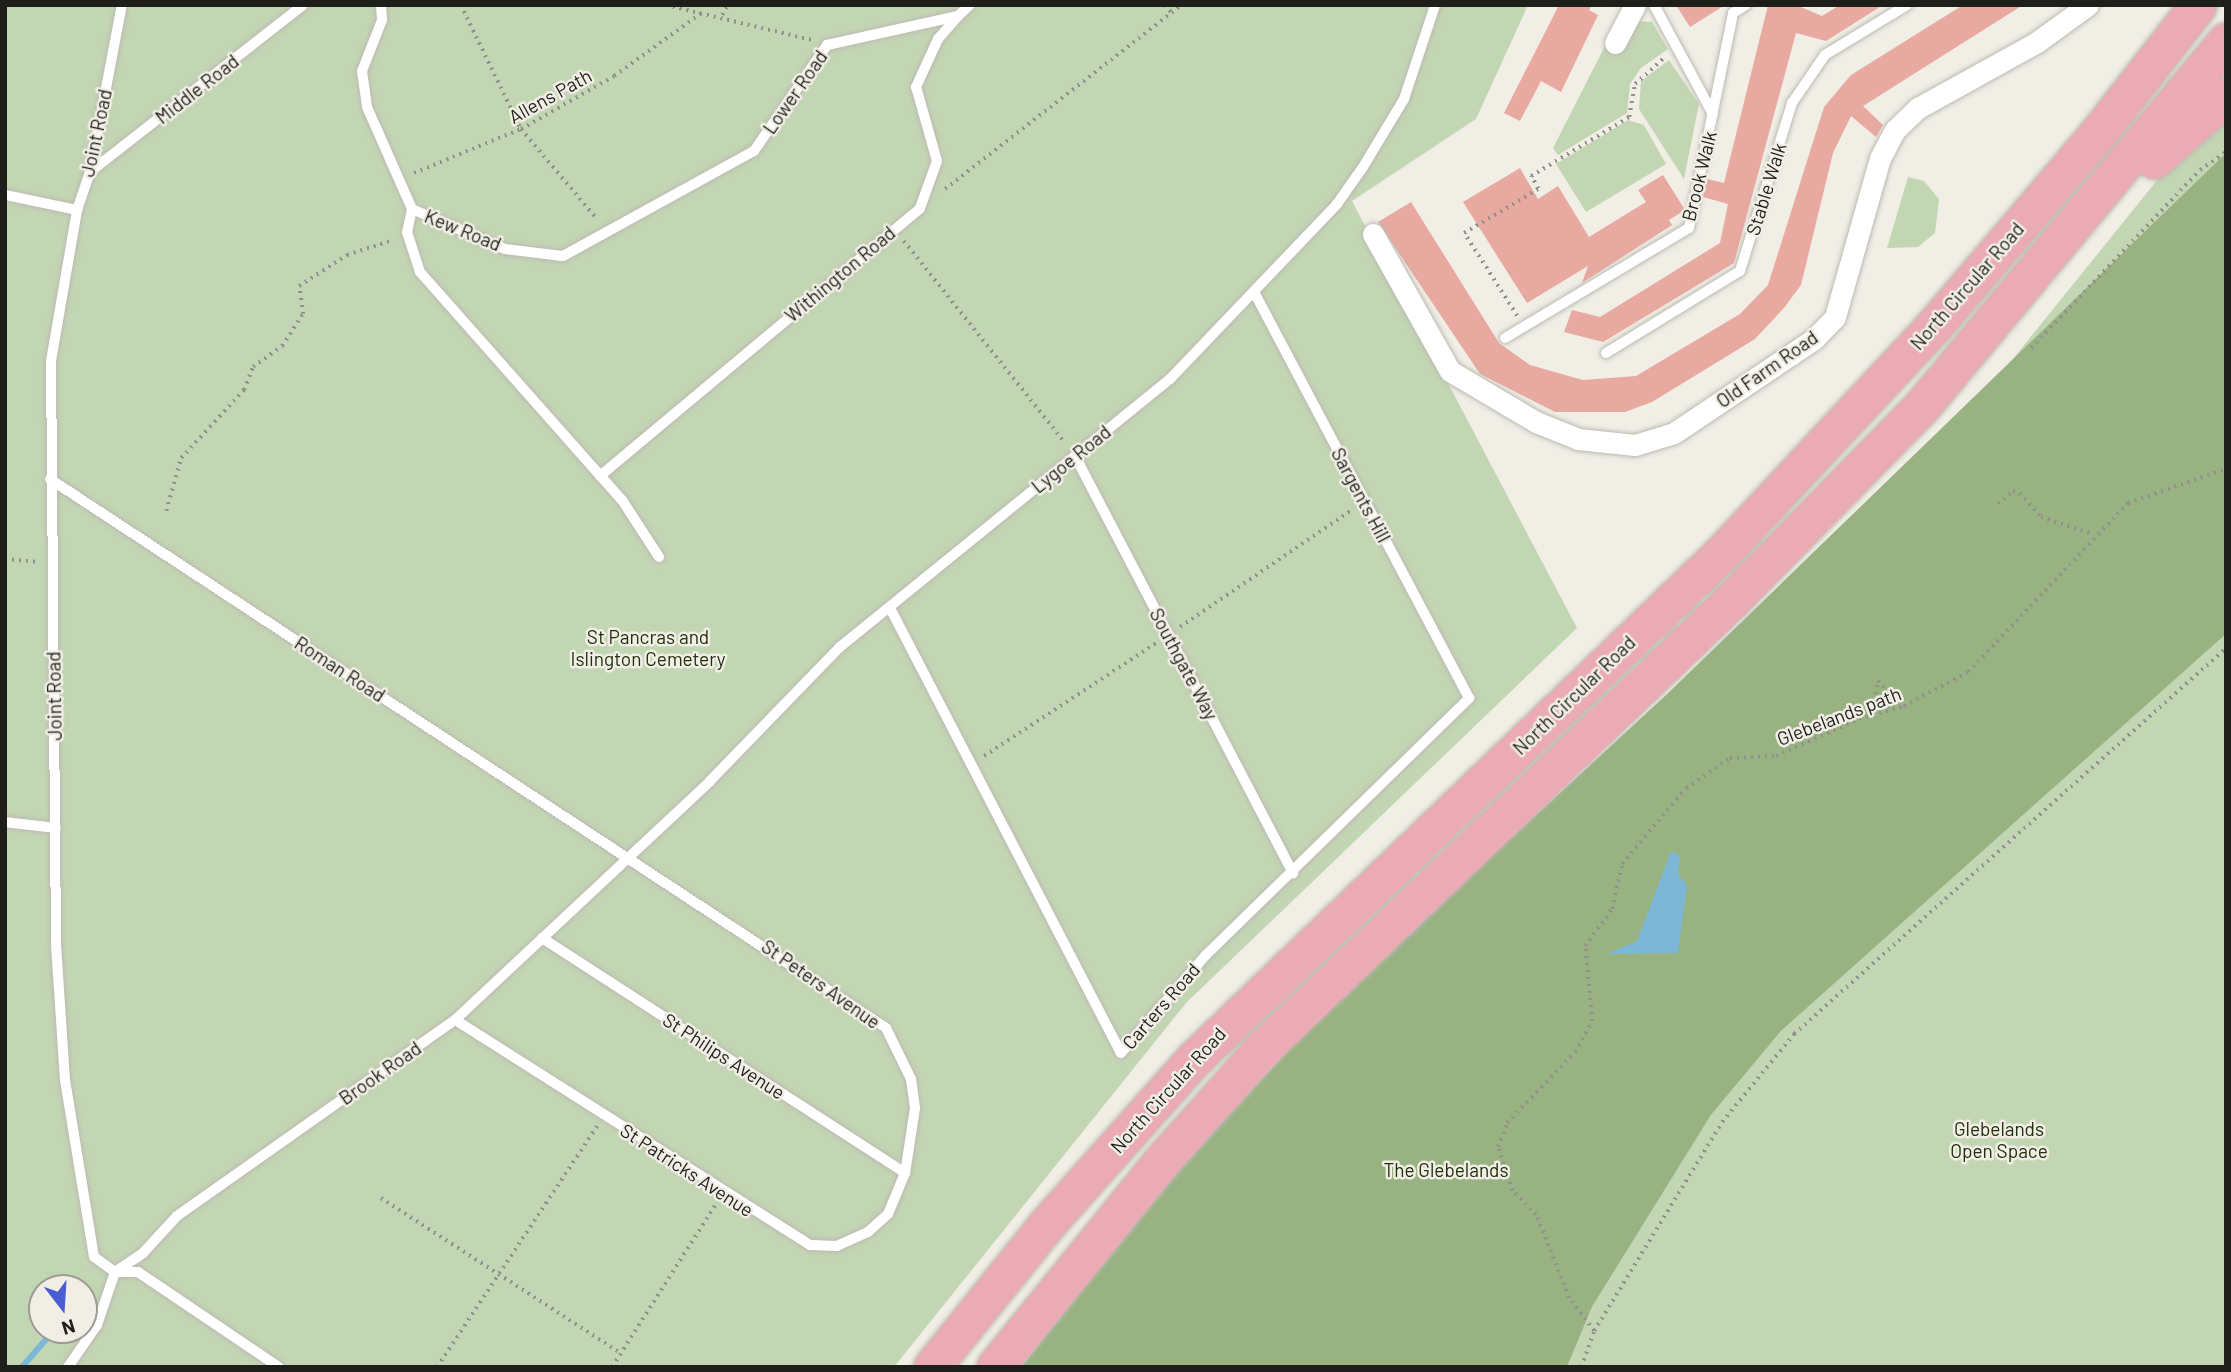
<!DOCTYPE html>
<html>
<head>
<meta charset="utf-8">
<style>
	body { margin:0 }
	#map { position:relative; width:2231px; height:1372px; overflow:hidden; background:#f0eee5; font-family:Barlow,sans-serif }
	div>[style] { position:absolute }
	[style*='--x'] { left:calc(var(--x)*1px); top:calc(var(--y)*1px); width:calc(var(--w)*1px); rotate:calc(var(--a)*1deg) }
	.green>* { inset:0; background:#c3d6b3 }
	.forest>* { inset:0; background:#98b281 }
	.water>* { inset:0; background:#7cb8d5 }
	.stream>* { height:6px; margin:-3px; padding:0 3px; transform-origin:3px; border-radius:3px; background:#7cb8d5 }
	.building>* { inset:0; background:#e7a9a0 }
	.path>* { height:3.5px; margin-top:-1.75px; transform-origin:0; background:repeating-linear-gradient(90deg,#92908a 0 2px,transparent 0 7px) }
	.roads { filter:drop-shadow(0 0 2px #bcbab2) drop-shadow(0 0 2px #bcbab2) }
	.service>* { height:10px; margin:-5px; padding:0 5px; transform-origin:5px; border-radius:5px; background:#fff }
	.minor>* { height:21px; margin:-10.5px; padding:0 10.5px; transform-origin:10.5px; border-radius:10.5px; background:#fff }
	.trunk>* { height:37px; margin:-18.5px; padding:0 18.5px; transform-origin:18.5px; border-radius:18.5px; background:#ebabb4 }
	span { translate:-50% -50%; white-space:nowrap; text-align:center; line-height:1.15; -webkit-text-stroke:5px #f0eee5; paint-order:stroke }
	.street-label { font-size:19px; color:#1e1e1b }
	.park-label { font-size:19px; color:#20310c }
	.frame { position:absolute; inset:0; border:7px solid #1e1e1b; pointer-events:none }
	.north { position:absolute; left:28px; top:1274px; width:70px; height:70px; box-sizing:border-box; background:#f0eee5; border:2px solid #9c9b94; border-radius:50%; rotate:163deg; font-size:19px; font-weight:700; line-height:28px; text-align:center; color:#1e1e1b }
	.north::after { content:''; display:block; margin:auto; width:24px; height:32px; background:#495dd2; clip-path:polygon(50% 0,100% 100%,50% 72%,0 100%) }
</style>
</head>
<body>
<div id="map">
	<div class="green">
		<i style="clip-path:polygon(evenodd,5px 5px,1528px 5px,1476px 119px,1352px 201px,1577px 628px,1186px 1003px,894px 1367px,5px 1367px,5px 5px,42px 1288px,84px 1288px,84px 1330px,42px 1330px,42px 1288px)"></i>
		<i style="clip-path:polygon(1636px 21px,1652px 22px,1668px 49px,1641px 68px,1630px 84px,1627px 113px,1558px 155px,1553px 148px,1606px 44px)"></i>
		<i style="clip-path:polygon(1669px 60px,1699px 104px,1684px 179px,1639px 109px,1641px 81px)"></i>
		<i style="clip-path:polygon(2226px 117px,2226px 153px,1996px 380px,2179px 153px)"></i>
		<i style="clip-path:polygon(1628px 120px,1644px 125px,1666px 164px,1586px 212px,1556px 164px)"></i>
		<i style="clip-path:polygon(1908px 177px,1924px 181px,1939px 199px,1935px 233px,1918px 247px,1887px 248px)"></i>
		<i style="clip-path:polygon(2226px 634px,2226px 1367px,1567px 1367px,1592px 1307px,1711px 1115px,1781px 1031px)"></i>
	</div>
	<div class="forest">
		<i style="clip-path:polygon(2226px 153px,2226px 634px,1781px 1031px,1711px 1115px,1592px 1307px,1567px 1367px,1021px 1367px,1178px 1169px,1337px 998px,1666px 695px)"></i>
	</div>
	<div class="water">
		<i style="clip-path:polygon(1671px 851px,1680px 856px,1678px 874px,1687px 885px,1678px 953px,1607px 954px,1637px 941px)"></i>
	</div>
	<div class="stream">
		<i style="--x:22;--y:1367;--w:49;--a:-49.1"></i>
	</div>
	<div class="building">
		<i style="clip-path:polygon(1559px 5px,1592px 5px,1589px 10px,1598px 15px,1561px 92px,1541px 81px,1520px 121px,1504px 113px)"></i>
		<i style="clip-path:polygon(1676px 5px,1725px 5px,1690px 27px)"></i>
		<i style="clip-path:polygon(1768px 5px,1796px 5px,1822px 16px,1840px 5px,1883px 5px,1826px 41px,1796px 33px,1734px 263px,1603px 342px,1564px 332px,1572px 310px,1600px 317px,1720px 243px,1728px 204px,1703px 197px,1707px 179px,1724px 183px)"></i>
		<i style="clip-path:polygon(1963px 5px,2023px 5px,1863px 106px,1883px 125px,1876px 137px,1851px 116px,1833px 153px,1801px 285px,1784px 308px,1755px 339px,1652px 402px,1625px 412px,1555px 412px,1480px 374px,1378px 222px,1411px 202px,1499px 343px,1530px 365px,1583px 380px,1636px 376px,1740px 314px,1768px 285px,1824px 107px,1851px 75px)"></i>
		<i style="clip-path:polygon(1520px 168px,1538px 199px,1558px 186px,1589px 237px,1646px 202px,1638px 190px,1663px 175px,1685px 210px,1669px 220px,1672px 225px,1582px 283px,1588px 266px,1527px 303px,1463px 202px)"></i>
	</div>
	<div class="path">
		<i style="--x:461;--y:5;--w:138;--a:64.2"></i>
		<i style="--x:521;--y:129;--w:119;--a:49.8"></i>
		<i style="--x:666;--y:5;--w:150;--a:13.5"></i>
		<i style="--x:1165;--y:5;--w:11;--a:49"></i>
		<i style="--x:722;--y:15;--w:12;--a:-59"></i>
		<i style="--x:414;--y:173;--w:116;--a:-22.4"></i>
		<i style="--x:521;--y:129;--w:107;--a:-29.7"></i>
		<i style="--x:614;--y:76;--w:111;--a:-35.8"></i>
		<i style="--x:945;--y:189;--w:299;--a:-37.9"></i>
		<i style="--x:904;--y:241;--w:258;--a:51.4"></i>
		<i style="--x:1517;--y:316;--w:98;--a:-122.6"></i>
		<i style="--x:1464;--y:233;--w:86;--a:-30.7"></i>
		<i style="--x:1538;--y:189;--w:15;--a:-118"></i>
		<i style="--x:1531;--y:176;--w:114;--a:-31"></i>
		<i style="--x:1629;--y:117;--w:34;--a:-80"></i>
		<i style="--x:1635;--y:84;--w:39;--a:-42"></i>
		<i style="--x:2031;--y:348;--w:245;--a:-46.5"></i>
		<i style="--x:2200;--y:170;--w:32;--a:-35"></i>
		<i style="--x:1998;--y:504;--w:20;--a:-41"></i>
		<i style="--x:2013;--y:491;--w:7;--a:16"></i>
		<i style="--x:2020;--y:493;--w:32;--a:49"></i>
		<i style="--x:2041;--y:517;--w:55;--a:18.1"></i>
		<i style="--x:166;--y:511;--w:55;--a:-74.2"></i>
		<i style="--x:181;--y:458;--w:93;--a:-47.2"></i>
		<i style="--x:244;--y:390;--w:25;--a:-69"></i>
		<i style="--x:253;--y:367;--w:36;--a:-36"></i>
		<i style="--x:282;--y:346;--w:38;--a:-57"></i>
		<i style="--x:303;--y:314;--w:28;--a:-98"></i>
		<i style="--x:299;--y:286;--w:57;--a:-32.9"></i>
		<i style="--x:347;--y:255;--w:48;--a:-18.1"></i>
		<i style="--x:5;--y:559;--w:33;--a:5"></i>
		<i style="--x:1180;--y:627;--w:209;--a:-34.3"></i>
		<i style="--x:1872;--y:715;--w:35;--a:-80"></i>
		<i style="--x:1878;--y:681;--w:36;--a:44"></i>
		<i style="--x:984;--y:756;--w:206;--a:-33.3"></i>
		<i style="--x:381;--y:1198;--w:286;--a:32.9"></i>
		<i style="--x:1594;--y:1331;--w:41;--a:-127.1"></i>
		<i style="--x:1569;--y:1298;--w:89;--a:-111.7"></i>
		<i style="--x:1536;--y:1215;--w:34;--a:-135"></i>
		<i style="--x:1512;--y:1191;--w:46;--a:-107.7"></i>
		<i style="--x:1498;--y:1147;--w:26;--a:-69"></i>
		<i style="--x:1507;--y:1123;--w:98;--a:-46.2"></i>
		<i style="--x:1575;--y:1052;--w:35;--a:-61"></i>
		<i style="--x:1592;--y:1021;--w:75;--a:-95.3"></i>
		<i style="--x:1585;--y:946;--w:46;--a:-53.9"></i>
		<i style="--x:1612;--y:909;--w:46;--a:-77.5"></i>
		<i style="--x:1622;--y:864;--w:99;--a:-49.9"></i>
		<i style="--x:1686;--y:788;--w:53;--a:-34.3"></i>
		<i style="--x:1730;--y:758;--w:46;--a:-2.5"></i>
		<i style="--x:1776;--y:756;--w:91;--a:-24"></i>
		<i style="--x:1859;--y:719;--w:47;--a:-16.1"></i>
		<i style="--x:1904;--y:706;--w:72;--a:-28"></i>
		<i style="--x:1968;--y:672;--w:233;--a:-46.6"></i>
		<i style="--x:2128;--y:503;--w:104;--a:-19.1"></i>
		<i style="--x:437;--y:1367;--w:289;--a:-56.4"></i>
		<i style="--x:612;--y:1367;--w:193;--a:-57.5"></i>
		<i style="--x:1581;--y:1367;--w:38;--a:-70"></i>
		<i style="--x:1594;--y:1331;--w:245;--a:-58.5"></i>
		<i style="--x:1722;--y:1122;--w:114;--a:-50.7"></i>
		<i style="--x:1794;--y:1034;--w:579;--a:-41.78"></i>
	</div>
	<div class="roads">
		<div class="service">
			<i style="--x:381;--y:5;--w:15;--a:86"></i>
			<i style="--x:382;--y:20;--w:55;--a:111.4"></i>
			<i style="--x:362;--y:71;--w:36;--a:82"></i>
			<i style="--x:367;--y:107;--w:111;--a:66.2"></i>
			<i style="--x:412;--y:209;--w:101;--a:23.3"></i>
			<i style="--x:505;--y:249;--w:58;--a:6.9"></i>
			<i style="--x:563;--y:256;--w:218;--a:-28.8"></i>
			<i style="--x:754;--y:151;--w:129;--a:-55.4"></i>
			<i style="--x:827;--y:45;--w:134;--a:-12.5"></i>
			<i style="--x:958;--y:16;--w:16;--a:-43"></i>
			<i style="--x:1654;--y:5;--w:124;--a:61.6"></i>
			<i style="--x:90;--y:172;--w:271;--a:-38.1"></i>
			<i style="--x:5;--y:195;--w:74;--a:11.8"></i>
			<i style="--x:412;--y:209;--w:24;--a:102"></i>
			<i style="--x:407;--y:232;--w:42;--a:72"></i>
			<i style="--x:420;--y:272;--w:305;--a:48.5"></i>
			<i style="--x:622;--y:500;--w:68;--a:57"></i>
			<i style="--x:1505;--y:338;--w:214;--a:-30.9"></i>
			<i style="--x:1689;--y:228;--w:219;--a:-78.4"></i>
			<i style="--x:1733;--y:13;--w:15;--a:-32"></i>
			<i style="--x:1606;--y:353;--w:157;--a:-31.5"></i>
			<i style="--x:1740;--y:271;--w:176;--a:-72.8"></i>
			<i style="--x:1792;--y:103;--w:58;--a:-55.5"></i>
			<i style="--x:1825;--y:55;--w:96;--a:-31.4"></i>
			<i style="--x:1075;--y:456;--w:471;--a:62.4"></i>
			<i style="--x:600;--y:476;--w:417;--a:-39.9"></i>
			<i style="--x:920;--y:208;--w:50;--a:-70.1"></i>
			<i style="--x:937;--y:161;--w:77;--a:-105.8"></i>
			<i style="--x:916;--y:87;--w:53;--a:-65.4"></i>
			<i style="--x:938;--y:39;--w:30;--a:-49"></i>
			<i style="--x:50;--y:479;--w:1000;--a:33.29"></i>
			<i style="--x:886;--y:1028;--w:57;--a:63.9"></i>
			<i style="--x:911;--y:1079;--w:29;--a:82"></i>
			<i style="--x:915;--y:1108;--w:66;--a:98.7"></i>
			<i style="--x:905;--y:1173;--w:44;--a:112.5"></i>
			<i style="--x:888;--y:1214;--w:27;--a:138"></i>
			<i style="--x:868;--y:1232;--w:34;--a:156"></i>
			<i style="--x:837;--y:1246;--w:27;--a:-178"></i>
			<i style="--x:810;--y:1245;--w:420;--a:-147.6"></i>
			<i style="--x:890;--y:608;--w:501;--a:62.57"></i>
			<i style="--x:1121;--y:1053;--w:130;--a:-49.1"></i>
			<i style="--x:1206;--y:955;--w:368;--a:-44.3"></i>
			<i style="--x:1469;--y:698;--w:459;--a:-117.9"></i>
			<i style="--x:5;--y:822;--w:51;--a:6.7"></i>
			<i style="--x:542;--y:938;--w:432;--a:32.9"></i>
			<i style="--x:115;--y:1272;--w:34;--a:-34"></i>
			<i style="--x:143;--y:1253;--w:50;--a:-47.4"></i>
			<i style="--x:177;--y:1216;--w:340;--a:-35.2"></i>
			<i style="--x:455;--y:1020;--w:349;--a:-43.1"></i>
			<i style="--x:710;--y:781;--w:187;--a:-45.9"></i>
			<i style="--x:840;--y:647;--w:425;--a:-39.1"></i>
			<i style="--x:1170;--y:379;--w:242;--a:-46.3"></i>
			<i style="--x:1337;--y:204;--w:45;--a:-54.9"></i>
			<i style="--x:1363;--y:167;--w:79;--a:-58.9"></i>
			<i style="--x:1404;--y:99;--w:99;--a:-71.7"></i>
			<i style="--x:115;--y:1272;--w:23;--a:0"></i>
			<i style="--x:138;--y:1272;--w:170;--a:34"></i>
			<i style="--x:68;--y:1367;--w:51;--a:-55.4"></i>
			<i style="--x:97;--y:1325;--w:56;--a:-71.2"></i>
			<i style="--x:115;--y:1272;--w:26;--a:-144"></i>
			<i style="--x:94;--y:1257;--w:179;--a:-99.3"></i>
			<i style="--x:65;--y:1080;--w:136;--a:-93.8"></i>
			<i style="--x:56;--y:944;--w:583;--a:-90.49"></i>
			<i style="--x:51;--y:361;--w:153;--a:-80.2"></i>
			<i style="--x:77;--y:210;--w:40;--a:-71.1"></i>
			<i style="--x:90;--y:172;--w:170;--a:-79.2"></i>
		</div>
		<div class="minor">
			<i style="--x:1615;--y:43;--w:43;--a:-62.2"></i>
			<i style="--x:1373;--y:234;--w:157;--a:60.7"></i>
			<i style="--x:1450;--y:371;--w:100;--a:30.7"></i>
			<i style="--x:1536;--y:422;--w:45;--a:22"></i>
			<i style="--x:1578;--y:439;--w:57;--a:6"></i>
			<i style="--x:1635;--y:445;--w:41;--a:-17.1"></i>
			<i style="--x:1674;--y:433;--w:169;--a:-33.9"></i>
			<i style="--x:1814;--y:339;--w:30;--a:-46"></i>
			<i style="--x:1835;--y:317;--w:165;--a:-74.2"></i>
			<i style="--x:1880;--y:158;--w:32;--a:-62"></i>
			<i style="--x:1895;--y:130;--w:32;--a:-44"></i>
			<i style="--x:1918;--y:108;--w:136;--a:-29"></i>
			<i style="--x:2037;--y:42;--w:63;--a:-36"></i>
		</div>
		<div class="trunk">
			<i style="--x:2154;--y:160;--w:96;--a:-41.6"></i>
			<i style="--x:932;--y:1367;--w:182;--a:-51.2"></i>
			<i style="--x:1046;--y:1225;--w:222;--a:-48.3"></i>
			<i style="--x:1194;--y:1059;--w:730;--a:-43.78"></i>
			<i style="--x:1721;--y:554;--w:311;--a:-47"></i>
			<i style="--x:1933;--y:327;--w:255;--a:-49.6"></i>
			<i style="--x:2098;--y:133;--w:162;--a:-52"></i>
			<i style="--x:995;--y:1367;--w:264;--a:-51"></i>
			<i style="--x:1161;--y:1162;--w:153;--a:-48.2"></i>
			<i style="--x:1263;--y:1048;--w:647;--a:-43.69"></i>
			<i style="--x:1731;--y:601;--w:273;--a:-45.6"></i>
			<i style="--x:1922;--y:406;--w:475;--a:-50.2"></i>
		</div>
	</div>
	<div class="street-label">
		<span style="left:197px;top:89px;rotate:-38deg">Middle Road</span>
		<span style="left:795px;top:92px;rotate:-55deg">Lower Road</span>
		<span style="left:550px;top:96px;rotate:-29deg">Allens Path</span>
		<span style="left:96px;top:133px;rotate:-78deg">Joint Road</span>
		<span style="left:1699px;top:176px;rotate:-76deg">Brook Walk</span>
		<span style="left:1766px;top:189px;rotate:-73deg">Stable Walk</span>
		<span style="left:463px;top:230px;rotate:22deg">Kew Road</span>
		<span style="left:840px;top:274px;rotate:-40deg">Withington Road</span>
		<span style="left:1967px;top:286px;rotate:-49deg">North Circular Road</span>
		<span style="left:1767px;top:369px;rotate:-35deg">Old Farm Road</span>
		<span style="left:1071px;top:459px;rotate:-39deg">Lygoe Road</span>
		<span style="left:1361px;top:495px;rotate:62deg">Sargents Hill</span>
		<span style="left:1184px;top:664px;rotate:62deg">Southgate Way</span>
		<span style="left:340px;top:669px;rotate:33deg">Roman Road</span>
		<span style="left:1574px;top:695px;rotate:-44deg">North Circular Road</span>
		<span style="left:54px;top:696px;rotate:-91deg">Joint Road</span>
		<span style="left:1839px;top:716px;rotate:-21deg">Glebelands path</span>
		<span style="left:821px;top:984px;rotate:35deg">St Peters Avenue</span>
		<span style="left:1161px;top:1006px;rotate:-49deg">Carters Road</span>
		<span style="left:724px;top:1056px;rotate:33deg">St Philips Avenue</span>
		<span style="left:380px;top:1073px;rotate:-35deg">Brook Road</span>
		<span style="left:1168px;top:1090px;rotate:-48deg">North Circular Road</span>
		<span style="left:687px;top:1170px;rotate:33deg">St Patricks Avenue</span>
	</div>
	<div class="park-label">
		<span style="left:648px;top:648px">St Pancras and<br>Islington Cemetery</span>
		<span style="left:1999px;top:1140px">Glebelands<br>Open Space</span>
		<span style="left:1446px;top:1170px">The Glebelands</span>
	</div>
	<div class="frame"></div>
	<div class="north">N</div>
</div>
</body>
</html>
